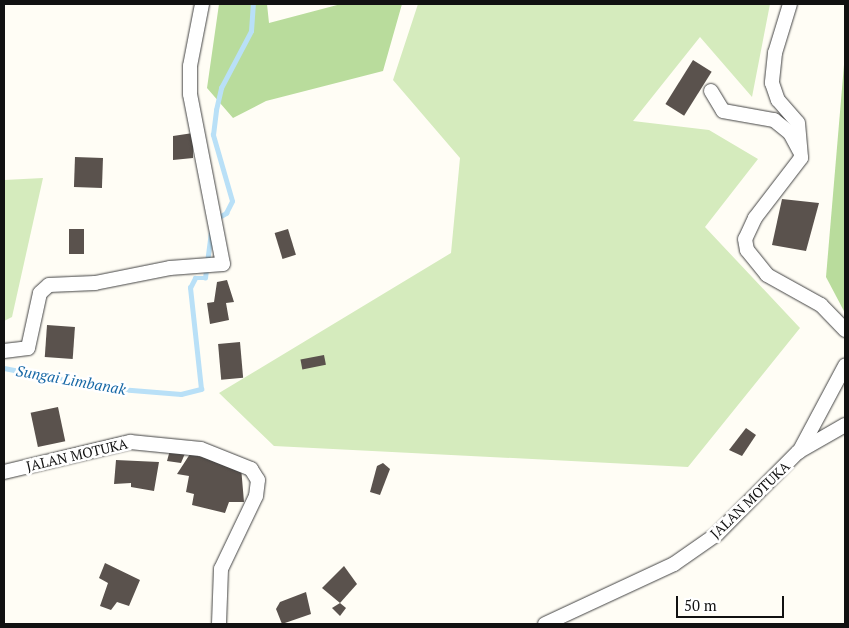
<!DOCTYPE html>
<html>
<head>
<meta charset="utf-8">
<style>
	body { margin:0 }
	#map { position:relative; width:849px; height:628px; overflow:hidden; background:#fffdf5; font-family:"PT Serif",serif }
	div>[style] { position:absolute }
	[style*='--x'] { left:calc(var(--x)*1px); top:calc(var(--y)*1px); width:calc(var(--w)*1px); rotate:calc(var(--a)*1deg) }
	.green>* { inset:0; background:#d5ebbd }
	.forest>* { inset:0; background:#b9dc9c }
	.stream>* { height:4.5px; margin:-2.25px; padding:0 2.25px; transform-origin:2.25px; border-radius:2.25px; background:#b9e0f7 }
	.building>* { inset:0; background:#5a524d; transform-origin:0 0 }
	.roads { filter:drop-shadow(0 0 1px #444) drop-shadow(0 0 1px #444) }
	.minor>* { height:14px; margin:-7px; padding:0 7px; transform-origin:7px; border-radius:7px; background:#fff }
	span { translate:-50% -50%; white-space:nowrap; text-align:center; line-height:1.15; -webkit-text-stroke:5px #fff; paint-order:stroke }
	.street-label { font-size:14px; color:#111 }
	.water-label { font-size:15px; color:#1768a6; font-style:italic }
	.frame { position:absolute; inset:0; border:5px solid #111; pointer-events:none }
	.scale { position:absolute; left:676px; top:596px; width:108px; height:22px; box-sizing:border-box; border:2px solid #111; border-top:0; padding-left:6px; font-size:15px; line-height:18px; white-space:nowrap; color:#111; -webkit-text-stroke:4px #fff; paint-order:stroke }
</style>
</head>
<body>
<div id="map">
	<div class="green">
		<i style="clip-path:polygon(418px 4px,770px 4px,752px 97px,700px 37px,633px 121px,709px 130px,758px 159px,705px 227px,800px 328px,688px 467px,274px 446px,219px 393px,451px 253px,460px 158px,393px 80px)"></i>
		<i style="clip-path:polygon(43px 178px,12px 317px,4px 321px,4px 180px)"></i>
	</div>
	<div class="forest">
		<i style="clip-path:polygon(219px 4px,267px 4px,269px 23px,341px 4px,402px 4px,383px 71px,266px 101px,233px 118px,207px 88px)"></i>
		<i style="clip-path:polygon(845px 53px,845px 313px,826px 277px)"></i>
	</div>
	<div class="stream">
		<i style="--x:216;--y:219;--w:12;--a:-31"></i>
		<i style="--x:226;--y:213;--w:13;--a:-63"></i>
		<i style="--x:232;--y:201;--w:69;--a:-106.1"></i>
		<i style="--x:213;--y:135;--w:25;--a:-83"></i>
		<i style="--x:216;--y:110;--w:23;--a:-77"></i>
		<i style="--x:221;--y:88;--w:64;--a:-62.2"></i>
		<i style="--x:251;--y:31;--w:27;--a:-86"></i>
		<i style="--x:4;--y:368;--w:105;--a:11"></i>
		<i style="--x:107;--y:388;--w:74;--a:4.6"></i>
		<i style="--x:181;--y:394;--w:21;--a:-14"></i>
		<i style="--x:201;--y:389;--w:102;--a:-96.2"></i>
		<i style="--x:190;--y:288;--w:11;--a:-63"></i>
		<i style="--x:195;--y:278;--w:10;--a:0"></i>
		<i style="--x:205;--y:278;--w:46;--a:-82.6"></i>
	</div>
	<div class="building">
		<i style="left:693px;top:60px;width:22px;height:52px;rotate:32deg"></i>
		<i style="clip-path:polygon(193px 133px,193px 158px,173px 160px,173px 136px)"></i>
		<i style="left:75px;top:157px;width:28px;height:30px;rotate:2deg"></i>
		<i style="clip-path:polygon(782px 199px,819px 203px,806px 251px,772px 245px)"></i>
		<i style="left:84px;top:229px;width:25px;height:15px;rotate:90deg"></i>
		<i style="left:288px;top:229px;width:27px;height:14px;rotate:73deg"></i>
		<i style="clip-path:polygon(227px 280px,234px 302px,226px 303px,229px 320px,210px 324px,207px 303px,214px 302px,217px 282px)"></i>
		<i style="left:47px;top:325px;width:28px;height:32px;rotate:4deg"></i>
		<i style="left:240px;top:342px;width:36px;height:22px;rotate:85deg"></i>
		<i style="left:324px;top:355px;width:10px;height:24px;rotate:79deg"></i>
		<i style="left:58px;top:407px;width:35px;height:28px;rotate:78deg"></i>
		<i style="clip-path:polygon(746px 428px,756px 435px,742px 456px,729px 450px)"></i>
		<i style="clip-path:polygon(170px 450px,186px 451px,181px 463px,167px 461px)"></i>
		<i style="clip-path:polygon(190px 454px,241px 467px,244px 502px,229px 502px,225px 513px,192px 505px,194px 494px,186px 492px,189px 476px,177px 474px)"></i>
		<i style="clip-path:polygon(116px 460px,159px 462px,154px 491px,131px 487px,131px 483px,114px 484px)"></i>
		<i style="clip-path:polygon(383px 463px,390px 469px,380px 495px,370px 492px,377px 466px)"></i>
		<i style="clip-path:polygon(105px 563px,140px 580px,129px 606px,117px 602px,111px 610px,100px 606px,108px 583px,99px 578px)"></i>
		<i style="clip-path:polygon(344px 566px,357px 584px,340px 603px,322px 588px)"></i>
		<i style="clip-path:polygon(306px 592px,311px 614px,282px 624px,276px 609px,280px 602px)"></i>
		<i style="clip-path:polygon(340px 603px,346px 608px,340px 616px,332px 608px)"></i>
	</div>
	<div class="roads">
		<div class="minor">
			<i style="--x:790;--y:4;--w:51;--a:107"></i>
			<i style="--x:775;--y:53;--w:30;--a:96"></i>
			<i style="--x:772;--y:83;--w:18;--a:71"></i>
			<i style="--x:778;--y:100;--w:30;--a:49"></i>
			<i style="--x:798;--y:123;--w:35;--a:85"></i>
			<i style="--x:801;--y:158;--w:76;--a:127.5"></i>
			<i style="--x:755;--y:218;--w:23;--a:115"></i>
			<i style="--x:745;--y:239;--w:11;--a:80"></i>
			<i style="--x:747;--y:250;--w:32;--a:51"></i>
			<i style="--x:767;--y:275;--w:62;--a:29.1"></i>
			<i style="--x:821;--y:305;--w:35;--a:46"></i>
			<i style="--x:711;--y:91;--w:23;--a:59"></i>
			<i style="--x:723;--y:111;--w:52;--a:10"></i>
			<i style="--x:774;--y:120;--w:21;--a:39"></i>
			<i style="--x:790;--y:133;--w:19;--a:62"></i>
			<i style="--x:4;--y:351;--w:24;--a:-7"></i>
			<i style="--x:28;--y:348;--w:56;--a:-77.7"></i>
			<i style="--x:40;--y:293;--w:12;--a:-42"></i>
			<i style="--x:49;--y:285;--w:46;--a:-2.5"></i>
			<i style="--x:95;--y:283;--w:76;--a:-11.3"></i>
			<i style="--x:170;--y:268;--w:53;--a:-4.3"></i>
			<i style="--x:223;--y:264;--w:173;--a:-101"></i>
			<i style="--x:190;--y:94;--w:28;--a:-90"></i>
			<i style="--x:190;--y:66;--w:63;--a:-79"></i>
			<i style="--x:799;--y:452;--w:98;--a:-61.9"></i>
			<i style="--x:4;--y:472;--w:130;--a:-13.4"></i>
			<i style="--x:130;--y:442;--w:71;--a:5.6"></i>
			<i style="--x:201;--y:449;--w:54;--a:21.8"></i>
			<i style="--x:251;--y:469;--w:13;--a:58"></i>
			<i style="--x:258;--y:480;--w:16;--a:97"></i>
			<i style="--x:256;--y:496;--w:81;--a:115.6"></i>
			<i style="--x:221;--y:569;--w:55;--a:92.1"></i>
			<i style="--x:545;--y:624;--w:142;--a:-24.9"></i>
			<i style="--x:674;--y:564;--w:52;--a:-34.9"></i>
			<i style="--x:717;--y:534;--w:115;--a:-45.4"></i>
			<i style="--x:798;--y:452;--w:54;--a:-29.9"></i>
		</div>
	</div>
	<div class="street-label">
		<span style="left:77px;top:455px;rotate:-13deg">JALAN MOTUKA</span>
		<span style="left:750px;top:500px;rotate:-44deg">JALAN MOTUKA</span>
	</div>
	<div class="water-label">
		<span style="left:71px;top:380px;rotate:10deg">Sungai Limbanak</span>
	</div>
	<div class="frame"></div>
	<div class="scale">50 m</div>
</div>
</body>
</html>
